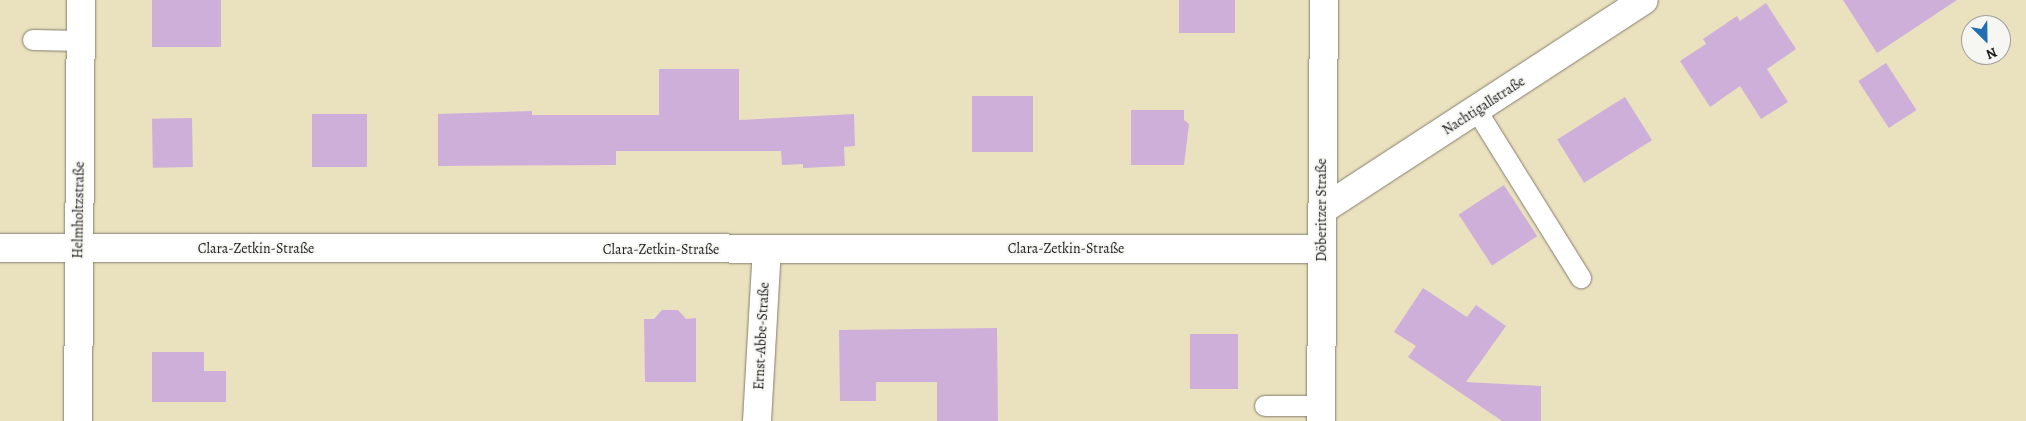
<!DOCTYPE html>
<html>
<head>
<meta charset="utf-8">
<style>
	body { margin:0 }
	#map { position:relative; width:2026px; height:421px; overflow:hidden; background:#eae1bf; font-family:Alegreya,serif }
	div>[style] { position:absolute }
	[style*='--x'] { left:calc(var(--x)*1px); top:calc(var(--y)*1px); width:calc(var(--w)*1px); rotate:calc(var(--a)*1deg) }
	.building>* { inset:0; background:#ceafda; transform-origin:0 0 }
	.roads { filter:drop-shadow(0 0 1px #837e6e) drop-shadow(0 0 1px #837e6e) }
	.service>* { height:20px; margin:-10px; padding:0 10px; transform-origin:10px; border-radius:10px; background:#fff }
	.minor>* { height:28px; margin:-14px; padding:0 14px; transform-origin:14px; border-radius:14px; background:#fff }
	span { translate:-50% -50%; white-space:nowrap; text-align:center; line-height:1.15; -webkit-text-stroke:4px #f6f6f2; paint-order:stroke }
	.street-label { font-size:14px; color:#1c1c1c }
	.north { position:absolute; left:1961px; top:15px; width:50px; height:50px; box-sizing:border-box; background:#f6f6f2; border:1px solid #9f9f9c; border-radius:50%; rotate:157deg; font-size:14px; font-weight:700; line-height:20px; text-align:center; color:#1c1c1c }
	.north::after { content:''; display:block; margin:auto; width:18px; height:22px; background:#1f6fb2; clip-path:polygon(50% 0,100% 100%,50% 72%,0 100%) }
</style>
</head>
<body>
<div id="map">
	<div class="building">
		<i style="left:152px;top:0;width:69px;height:47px"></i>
		<i style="left:1179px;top:0;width:56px;height:33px"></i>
		<i style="clip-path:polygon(1843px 0,1957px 0,1877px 53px)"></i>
		<i style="clip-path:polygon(1766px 3px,1796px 49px,1767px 69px,1788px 102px,1761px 119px,1740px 86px,1710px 107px,1680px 61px,1706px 44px,1703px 39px,1737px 16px,1740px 21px)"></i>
		<i style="left:1886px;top:63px;width:56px;height:33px;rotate:57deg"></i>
		<i style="clip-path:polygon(659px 69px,739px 69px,739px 120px,854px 114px,855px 146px,844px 147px,845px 166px,803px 168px,803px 164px,782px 165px,781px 151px,616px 151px,616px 165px,438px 166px,438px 114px,532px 111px,532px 115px,659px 115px)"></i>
		<i style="left:972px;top:96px;width:61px;height:56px"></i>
		<i style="left:1625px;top:97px;width:51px;height:80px;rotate:58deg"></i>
		<i style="clip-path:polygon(1131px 110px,1184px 110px,1184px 120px,1189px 124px,1184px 165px,1131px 165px)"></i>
		<i style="left:312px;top:114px;width:55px;height:53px"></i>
		<i style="left:192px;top:118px;width:49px;height:40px;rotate:89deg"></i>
		<i style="left:1504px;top:185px;width:61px;height:54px;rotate:57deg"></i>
		<i style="clip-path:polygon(1423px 288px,1467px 317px,1476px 305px,1506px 326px,1466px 382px,1541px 386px,1541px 421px,1502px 421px,1408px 357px,1416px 346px,1394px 332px)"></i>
		<i style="clip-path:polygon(662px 310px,678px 310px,686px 319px,696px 318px,696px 382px,645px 382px,644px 319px,654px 319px)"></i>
		<i style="clip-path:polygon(997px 328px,998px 421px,937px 421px,937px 382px,876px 382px,876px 401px,840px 401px,839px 330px)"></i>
		<i style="left:1190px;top:334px;width:48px;height:55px"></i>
		<i style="clip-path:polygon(152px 352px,204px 352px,204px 371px,226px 371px,226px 402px,152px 402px)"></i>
	</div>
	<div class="roads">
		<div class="service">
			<i style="--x:33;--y:40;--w:48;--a:1.2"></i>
			<i style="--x:1477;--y:111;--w:197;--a:58.1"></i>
			<i style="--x:1265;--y:406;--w:56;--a:0"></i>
		</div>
		<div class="minor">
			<i style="--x:1322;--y:210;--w:384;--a:-33.1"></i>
			<i style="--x:0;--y:248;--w:1322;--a:0.04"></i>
			<i style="--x:78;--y:421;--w:421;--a:-89.6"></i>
			<i style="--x:757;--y:421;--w:171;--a:-86.7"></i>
			<i style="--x:1321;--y:421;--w:421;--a:-89.6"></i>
		</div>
	</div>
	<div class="street-label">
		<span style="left:1484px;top:106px;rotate:-33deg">Nachtigallstraße</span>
		<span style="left:79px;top:210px;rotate:-89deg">Helmholtzstraße</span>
		<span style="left:1322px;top:210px;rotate:-90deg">Döberitzer Straße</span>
		<span style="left:256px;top:249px">Clara-Zetkin-Straße</span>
		<span style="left:1066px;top:249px">Clara-Zetkin-Straße</span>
		<span style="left:661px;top:250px">Clara-Zetkin-Straße</span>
		<span style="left:762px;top:336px;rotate:-87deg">Ernst-Abbe-Straße</span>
	</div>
	<div class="north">N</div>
</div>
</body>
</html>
